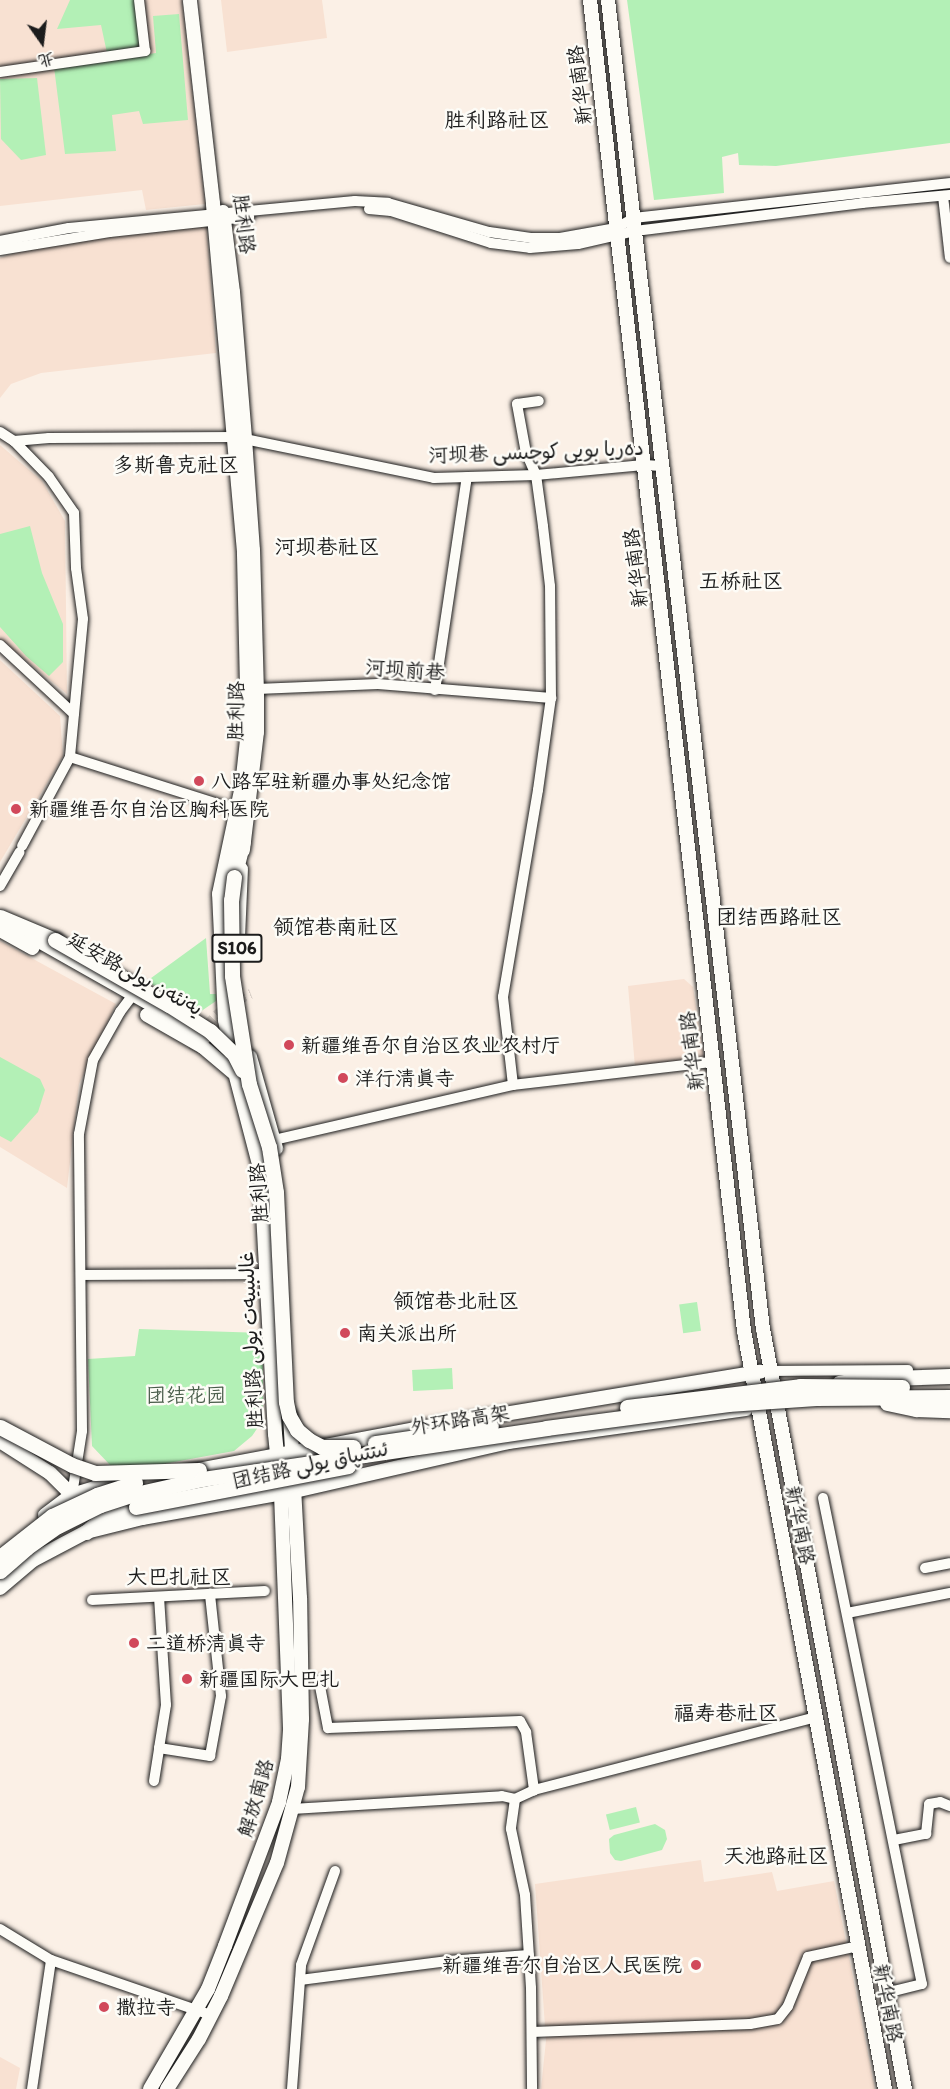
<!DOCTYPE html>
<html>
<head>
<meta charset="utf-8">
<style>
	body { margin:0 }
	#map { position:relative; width:950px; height:2089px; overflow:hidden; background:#fbf0e6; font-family:Itim,"Playpen Sans Arabic","LXGW WenKai TC",sans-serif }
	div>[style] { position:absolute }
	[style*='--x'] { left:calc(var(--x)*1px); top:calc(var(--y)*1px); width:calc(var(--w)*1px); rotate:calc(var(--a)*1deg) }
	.built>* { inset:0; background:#f8e1d2 }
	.green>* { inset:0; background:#b3f0b6; transform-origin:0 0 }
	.minor-tunnel>* { height:10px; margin-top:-5px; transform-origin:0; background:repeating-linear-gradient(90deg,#dad0c8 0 10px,transparent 0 15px) }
	.roads { filter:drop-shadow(0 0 2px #1c1c1c) drop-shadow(0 0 2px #1c1c1c) }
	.minor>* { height:10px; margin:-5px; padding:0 5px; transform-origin:5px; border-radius:5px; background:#fdfcf7 }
	.major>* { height:14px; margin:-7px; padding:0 7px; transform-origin:7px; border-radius:7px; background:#fdfcf7 }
	.highway>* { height:15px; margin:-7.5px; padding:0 7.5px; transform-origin:7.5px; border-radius:7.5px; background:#fdfcf7 }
	.bridges { filter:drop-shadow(0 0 2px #1c1c1c) drop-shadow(0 0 2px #1c1c1c) }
	.highway-bridge>* { height:15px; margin:-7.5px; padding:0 7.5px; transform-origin:7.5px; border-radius:7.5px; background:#fdfcf7 }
	.dots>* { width:16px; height:16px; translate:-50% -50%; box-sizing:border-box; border:3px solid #fdfcf7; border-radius:50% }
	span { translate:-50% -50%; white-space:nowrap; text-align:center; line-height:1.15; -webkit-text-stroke:5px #fdfcf7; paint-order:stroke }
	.shield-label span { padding:2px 4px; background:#fdfcf7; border:2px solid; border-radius:4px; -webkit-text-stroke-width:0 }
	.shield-label { font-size:18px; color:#1c1c1c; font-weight:700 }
	.street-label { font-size:20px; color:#1c1c1c }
	.poi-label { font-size:20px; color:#1c1c1c }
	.left { translate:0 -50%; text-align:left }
	.right { translate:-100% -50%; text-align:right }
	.park-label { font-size:20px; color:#495c4a }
	.neighbourhood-label { font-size:21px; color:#1c1c1c }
	.north { position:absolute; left:12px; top:12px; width:60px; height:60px; -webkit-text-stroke:4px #fdfcf7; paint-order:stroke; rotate:166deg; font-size:16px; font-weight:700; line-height:24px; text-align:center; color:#1c1c1c }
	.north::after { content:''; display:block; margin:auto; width:21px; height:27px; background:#1c1c1c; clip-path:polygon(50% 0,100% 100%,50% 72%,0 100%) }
</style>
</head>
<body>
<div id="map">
	<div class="built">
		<i style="clip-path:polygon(0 0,182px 0,205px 204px,146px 210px,142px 190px,0 206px)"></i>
		<i style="clip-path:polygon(221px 0,322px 0,327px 38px,227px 52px)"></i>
		<i style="clip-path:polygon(206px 219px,216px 353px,41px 373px,11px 384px,0 398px,0 258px,18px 252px)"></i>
		<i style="clip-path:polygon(0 445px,42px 481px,65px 521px,67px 694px,0 639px)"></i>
		<i style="clip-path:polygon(0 660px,60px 716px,63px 756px,0 862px)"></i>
		<i style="clip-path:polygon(0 941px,116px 1004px,79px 1084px,67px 1188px,0 1147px)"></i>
		<i style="clip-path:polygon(684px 979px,693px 987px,704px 1059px,635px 1067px,628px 986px)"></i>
		<i style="clip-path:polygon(701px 1860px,704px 1882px,772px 1872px,777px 1891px,834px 1881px,875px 2089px,541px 2089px,546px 2040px,535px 1884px)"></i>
		<i style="clip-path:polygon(0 2057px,20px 2068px,16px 2089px,0 2089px)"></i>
	</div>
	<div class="green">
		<i style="clip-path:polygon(70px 0,136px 0,142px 48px,107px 53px,101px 25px,57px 29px)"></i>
		<i style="clip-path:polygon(627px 0,950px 0,950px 143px,776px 166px,739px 165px,738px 153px,722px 157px,724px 193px,654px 200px)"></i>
		<i style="clip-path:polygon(179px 14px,188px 120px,143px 124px,139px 111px,112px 115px,116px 151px,65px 154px,54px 67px,156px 53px,153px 16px)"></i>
		<i style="clip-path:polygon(37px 78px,46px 155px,21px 160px,1px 139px,0 79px)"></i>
		<i style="clip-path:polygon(30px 526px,42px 573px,63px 624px,63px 662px,49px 676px,26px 656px,0 627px,0 534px)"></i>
		<i style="clip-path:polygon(206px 938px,210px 994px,216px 994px,216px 1001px,197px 1014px,147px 981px)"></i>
		<i style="clip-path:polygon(0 1057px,40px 1079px,45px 1090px,38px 1112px,11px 1142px,0 1136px)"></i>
		<i style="left:697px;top:1302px;width:29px;height:18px;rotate:82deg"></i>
		<i style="clip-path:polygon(139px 1329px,263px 1333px,263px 1420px,252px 1436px,234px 1451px,136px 1469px,110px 1465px,92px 1446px,88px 1359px,135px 1356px)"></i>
		<i style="left:452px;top:1368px;width:21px;height:40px;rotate:87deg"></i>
		<i style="left:636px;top:1807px;width:16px;height:31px;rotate:76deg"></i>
		<i style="clip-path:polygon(655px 1824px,665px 1830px,667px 1839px,662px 1850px,621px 1861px,615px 1860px,610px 1853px,609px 1839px,614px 1835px)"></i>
	</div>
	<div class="minor-tunnel">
		<i style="--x:193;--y:1051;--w:28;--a:-63"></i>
		<i style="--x:206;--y:1026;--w:20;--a:-45"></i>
		<i style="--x:220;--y:1012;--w:20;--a:-37"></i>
		<i style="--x:236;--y:1000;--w:16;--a:-22"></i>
	</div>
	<div class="roads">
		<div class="minor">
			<i style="--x:0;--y:72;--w:147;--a:-8.2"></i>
			<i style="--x:145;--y:51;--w:51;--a:-96.7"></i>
			<i style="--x:943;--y:196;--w:62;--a:83.6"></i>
			<i style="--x:369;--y:209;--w:22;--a:5"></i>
			<i style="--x:391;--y:211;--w:105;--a:17.7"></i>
			<i style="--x:491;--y:243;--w:39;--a:7"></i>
			<i style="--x:530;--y:248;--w:48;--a:-4.8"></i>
			<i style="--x:578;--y:244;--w:58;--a:-12.8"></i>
			<i style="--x:635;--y:231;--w:229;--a:-7"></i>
			<i style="--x:862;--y:203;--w:88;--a:-5.2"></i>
			<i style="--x:0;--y:241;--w:70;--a:-10.7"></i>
			<i style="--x:69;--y:228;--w:287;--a:-5.4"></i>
			<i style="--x:355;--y:201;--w:33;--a:3"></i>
			<i style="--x:388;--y:203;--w:105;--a:16"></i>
			<i style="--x:489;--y:232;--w:42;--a:8.1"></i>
			<i style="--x:531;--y:238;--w:29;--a:0"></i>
			<i style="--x:560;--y:238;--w:57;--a:-10.1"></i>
			<i style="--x:616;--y:228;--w:21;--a:-29"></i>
			<i style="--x:634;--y:218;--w:318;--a:-6.3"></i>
			<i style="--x:0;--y:250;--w:111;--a:-9.3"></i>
			<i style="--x:110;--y:232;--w:140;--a:-6.2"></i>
			<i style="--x:0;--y:432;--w:17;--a:33"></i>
			<i style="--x:14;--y:441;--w:50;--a:45.8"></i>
			<i style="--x:49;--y:477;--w:44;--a:55.2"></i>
			<i style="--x:74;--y:513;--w:55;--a:87.9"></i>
			<i style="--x:76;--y:568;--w:51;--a:82.2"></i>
			<i style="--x:83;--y:619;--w:139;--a:95.4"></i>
			<i style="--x:70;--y:757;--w:101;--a:118.3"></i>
			<i style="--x:14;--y:441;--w:35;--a:-5"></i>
			<i style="--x:49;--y:438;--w:186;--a:-0.3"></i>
			<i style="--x:235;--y:437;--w:203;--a:11.6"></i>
			<i style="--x:434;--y:478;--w:102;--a:-1.7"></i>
			<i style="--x:536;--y:475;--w:108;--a:-5.3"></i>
			<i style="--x:644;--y:465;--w:18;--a:3"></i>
			<i style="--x:0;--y:645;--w:101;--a:43"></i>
			<i style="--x:257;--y:689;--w:121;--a:-2.4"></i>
			<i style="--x:378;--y:684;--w:174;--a:4.6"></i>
			<i style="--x:435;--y:690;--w:215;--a:-81.5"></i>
			<i style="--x:70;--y:757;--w:175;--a:17.6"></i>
			<i style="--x:0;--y:886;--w:39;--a:-60"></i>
			<i style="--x:513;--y:1085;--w:89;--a:-96.5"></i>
			<i style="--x:503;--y:997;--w:210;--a:-80.4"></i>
			<i style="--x:538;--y:790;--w:93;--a:-82"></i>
			<i style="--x:551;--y:698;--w:112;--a:-90.5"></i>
			<i style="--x:550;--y:586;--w:60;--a:-96.7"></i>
			<i style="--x:543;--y:526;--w:51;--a:-97.8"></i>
			<i style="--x:536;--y:475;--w:24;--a:-114"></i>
			<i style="--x:526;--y:453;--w:50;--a:-100.4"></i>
			<i style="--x:517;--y:404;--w:22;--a:-8"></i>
			<i style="--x:274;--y:1140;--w:245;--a:-13"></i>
			<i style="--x:513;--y:1085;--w:201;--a:-6.6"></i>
			<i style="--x:81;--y:1275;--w:187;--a:-0.3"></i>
			<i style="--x:770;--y:1371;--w:138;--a:-0.4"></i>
			<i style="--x:72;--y:1495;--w:65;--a:-81.1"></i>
			<i style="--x:82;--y:1431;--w:297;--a:-90.6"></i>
			<i style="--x:79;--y:1134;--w:75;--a:-79.3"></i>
			<i style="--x:93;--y:1060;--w:55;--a:-60.6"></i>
			<i style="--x:120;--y:1012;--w:20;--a:-53"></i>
			<i style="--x:823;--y:1498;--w:496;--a:78.5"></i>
			<i style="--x:922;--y:1984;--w:36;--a:166"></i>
			<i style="--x:925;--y:1568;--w:25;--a:-11"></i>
			<i style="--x:159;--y:1597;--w:108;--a:86.3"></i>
			<i style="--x:166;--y:1705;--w:44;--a:99.2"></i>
			<i style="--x:159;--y:1748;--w:52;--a:8.9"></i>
			<i style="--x:210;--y:1756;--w:61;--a:-79.6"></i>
			<i style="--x:221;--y:1696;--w:103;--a:-96.2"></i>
			<i style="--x:92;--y:1600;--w:173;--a:-3"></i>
			<i style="--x:847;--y:1613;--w:105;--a:-11"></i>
			<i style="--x:319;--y:1681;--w:48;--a:79.2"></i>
			<i style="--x:328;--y:1728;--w:192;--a:-2.1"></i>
			<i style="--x:520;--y:1721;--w:13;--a:61"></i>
			<i style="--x:526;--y:1732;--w:59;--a:82.1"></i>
			<i style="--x:154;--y:1781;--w:33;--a:-81"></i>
			<i style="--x:515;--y:1799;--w:30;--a:98"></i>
			<i style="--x:511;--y:1829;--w:67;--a:78"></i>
			<i style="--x:525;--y:1895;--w:93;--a:86.3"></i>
			<i style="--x:531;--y:1988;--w:101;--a:89.4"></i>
			<i style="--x:292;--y:1809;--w:210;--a:-3.5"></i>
			<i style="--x:502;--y:1796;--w:13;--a:13"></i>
			<i style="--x:515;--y:1799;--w:21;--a:-25"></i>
			<i style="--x:534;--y:1790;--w:291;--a:-14.5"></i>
			<i style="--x:894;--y:1840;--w:33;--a:-11"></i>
			<i style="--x:926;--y:1834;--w:30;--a:-84"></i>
			<i style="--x:929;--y:1804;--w:11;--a:-10"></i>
			<i style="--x:940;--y:1802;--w:11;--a:22"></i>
			<i style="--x:0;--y:1929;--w:60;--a:31.3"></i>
			<i style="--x:51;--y:1960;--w:169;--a:19"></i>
			<i style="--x:300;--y:1980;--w:149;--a:-7.3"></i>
			<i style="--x:448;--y:1961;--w:81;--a:-4.2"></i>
			<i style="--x:532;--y:2032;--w:218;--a:-2.1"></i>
			<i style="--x:750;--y:2024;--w:28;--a:-10"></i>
			<i style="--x:778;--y:2019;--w:16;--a:-52"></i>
			<i style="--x:788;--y:2006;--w:53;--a:-67.8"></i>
			<i style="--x:808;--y:1957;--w:51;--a:-12.4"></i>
			<i style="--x:32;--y:2089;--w:130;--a:-81.6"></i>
			<i style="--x:292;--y:2089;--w:124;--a:-85.8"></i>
			<i style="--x:301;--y:1965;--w:100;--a:-70.1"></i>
		</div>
		<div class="major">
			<i style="--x:590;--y:0;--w:1340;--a:83.4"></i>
			<i style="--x:744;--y:1331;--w:771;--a:79.46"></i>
			<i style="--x:608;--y:0;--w:1338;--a:83.35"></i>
			<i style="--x:763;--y:1329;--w:773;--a:79.42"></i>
			<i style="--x:223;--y:212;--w:81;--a:82.9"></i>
			<i style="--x:233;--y:292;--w:147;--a:85.3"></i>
			<i style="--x:245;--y:439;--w:111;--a:85.9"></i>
			<i style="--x:253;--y:550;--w:139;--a:88.4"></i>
			<i style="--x:257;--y:689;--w:43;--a:90"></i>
			<i style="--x:257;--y:732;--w:119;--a:96.8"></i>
			<i style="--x:0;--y:930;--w:37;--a:29"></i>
			<i style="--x:23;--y:932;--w:211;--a:29.5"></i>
			<i style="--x:238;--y:937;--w:68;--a:-87.5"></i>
			<i style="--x:147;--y:1015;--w:64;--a:29.7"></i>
			<i style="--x:203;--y:1047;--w:39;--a:40"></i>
			<i style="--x:250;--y:1057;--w:95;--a:74.1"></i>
			<i style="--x:0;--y:1441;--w:59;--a:32.6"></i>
			<i style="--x:50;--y:1473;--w:31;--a:45"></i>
			<i style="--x:72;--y:1495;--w:7;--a:74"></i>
			<i style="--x:188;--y:1472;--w:236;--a:-10.7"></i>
			<i style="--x:420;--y:1428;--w:345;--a:-9.4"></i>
			<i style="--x:45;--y:1515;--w:34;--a:-37"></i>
			<i style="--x:72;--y:1495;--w:41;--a:-17.1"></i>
			<i style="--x:0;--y:1588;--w:43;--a:-40.3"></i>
			<i style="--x:33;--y:1560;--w:60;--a:-27.8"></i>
			<i style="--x:86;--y:1532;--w:58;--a:-14"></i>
			<i style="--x:142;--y:1518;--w:154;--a:-10.1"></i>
			<i style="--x:294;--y:1491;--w:220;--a:-12.9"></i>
			<i style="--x:508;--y:1442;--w:240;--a:-7.9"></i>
			<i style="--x:150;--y:2089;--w:116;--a:-59.9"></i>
			<i style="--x:208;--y:1989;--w:46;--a:-68.4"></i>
			<i style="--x:225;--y:1946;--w:154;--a:-69.4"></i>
			<i style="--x:279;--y:1802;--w:44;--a:-78.2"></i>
			<i style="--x:288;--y:1759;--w:31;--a:-86"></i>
			<i style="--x:290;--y:1728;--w:235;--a:-92.2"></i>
			<i style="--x:281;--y:1493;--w:59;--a:-95.8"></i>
			<i style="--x:275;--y:1434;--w:262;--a:-93.1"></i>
			<i style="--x:261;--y:1172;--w:102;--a:-104.7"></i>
			<i style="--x:235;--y:1073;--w:54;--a:-100.7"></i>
			<i style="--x:225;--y:1020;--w:126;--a:-92.7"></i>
			<i style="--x:219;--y:894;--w:110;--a:-78"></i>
			<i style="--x:242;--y:786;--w:55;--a:-83.8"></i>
			<i style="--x:248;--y:731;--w:179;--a:-91.3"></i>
			<i style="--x:244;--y:552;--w:350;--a:-95.1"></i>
			<i style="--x:213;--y:203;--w:204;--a:-96.5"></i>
			<i style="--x:167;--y:2089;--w:59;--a:-57.4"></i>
			<i style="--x:199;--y:2039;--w:48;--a:-62.9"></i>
			<i style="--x:221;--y:1996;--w:144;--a:-67.2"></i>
			<i style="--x:277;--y:1863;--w:79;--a:-74.6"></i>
			<i style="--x:298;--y:1787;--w:68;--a:-86.6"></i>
			<i style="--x:302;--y:1719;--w:121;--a:-90.9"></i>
			<i style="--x:300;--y:1598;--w:183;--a:-93.1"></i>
		</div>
		<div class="highway">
			<i style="--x:234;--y:877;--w:37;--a:-76"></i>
			<i style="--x:0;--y:917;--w:60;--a:22.7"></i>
			<i style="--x:839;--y:1383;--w:22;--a:-10"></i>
			<i style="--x:861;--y:1379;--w:89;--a:-1.9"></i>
			<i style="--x:86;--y:1532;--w:21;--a:-41"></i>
			<i style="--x:102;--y:1518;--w:36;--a:-18"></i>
		</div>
	</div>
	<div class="bridges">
		<div class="highway-bridge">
			<i style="--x:234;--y:877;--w:23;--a:97"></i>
			<i style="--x:231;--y:900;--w:76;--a:89.2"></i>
			<i style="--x:232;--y:976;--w:109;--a:81.1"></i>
			<i style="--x:249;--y:1084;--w:66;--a:72.4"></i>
			<i style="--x:269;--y:1147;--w:46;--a:81.2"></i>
			<i style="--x:276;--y:1192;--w:210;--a:87.3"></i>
			<i style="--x:286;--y:1402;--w:14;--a:78"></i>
			<i style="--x:289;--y:1416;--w:16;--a:60"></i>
			<i style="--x:297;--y:1430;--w:16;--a:40"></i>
			<i style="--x:309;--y:1440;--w:15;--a:28"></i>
			<i style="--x:322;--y:1447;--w:31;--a:0"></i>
			<i style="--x:55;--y:940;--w:131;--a:29.7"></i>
			<i style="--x:169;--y:1005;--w:49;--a:32.4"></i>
			<i style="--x:210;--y:1031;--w:33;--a:44"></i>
			<i style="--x:234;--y:1054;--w:18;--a:63"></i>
			<i style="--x:887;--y:1403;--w:30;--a:12"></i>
			<i style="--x:916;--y:1409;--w:34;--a:2"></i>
			<i style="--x:627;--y:1407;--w:174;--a:-6.9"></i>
			<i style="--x:800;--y:1386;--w:102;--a:0.6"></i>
			<i style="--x:0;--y:1427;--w:81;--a:27.8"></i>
			<i style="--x:72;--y:1465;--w:24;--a:19"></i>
			<i style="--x:95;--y:1473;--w:104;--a:-1.7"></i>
			<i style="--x:375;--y:1443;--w:117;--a:-8.3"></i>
			<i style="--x:136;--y:1507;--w:216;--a:-10.9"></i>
			<i style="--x:0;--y:1557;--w:66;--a:-38.3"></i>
			<i style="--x:52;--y:1516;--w:50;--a:-25"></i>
			<i style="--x:97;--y:1495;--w:40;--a:-18"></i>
			<i style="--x:0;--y:1571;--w:35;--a:-41"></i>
			<i style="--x:26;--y:1548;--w:39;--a:-35"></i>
			<i style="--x:58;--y:1526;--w:47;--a:-26.6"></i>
			<i style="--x:100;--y:1505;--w:33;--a:-18"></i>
			<i style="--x:131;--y:1495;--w:73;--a:-12.7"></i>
			<i style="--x:202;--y:1479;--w:348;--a:-8.4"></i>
			<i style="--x:546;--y:1428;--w:184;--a:-7.5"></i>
			<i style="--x:728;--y:1404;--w:88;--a:-3.9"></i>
			<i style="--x:816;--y:1398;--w:134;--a:-0.4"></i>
		</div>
	</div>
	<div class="dots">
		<i style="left:199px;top:781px;background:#d1495b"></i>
		<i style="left:16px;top:809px;background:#d1495b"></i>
		<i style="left:289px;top:1045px;background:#d1495b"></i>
		<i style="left:343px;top:1078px;background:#d1495b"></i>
		<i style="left:345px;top:1333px;background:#d1495b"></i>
		<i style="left:134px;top:1643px;background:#d1495b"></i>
		<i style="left:187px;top:1679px;background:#d1495b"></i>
		<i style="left:696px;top:1965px;background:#d1495b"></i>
		<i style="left:104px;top:2007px;background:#d1495b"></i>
	</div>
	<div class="shield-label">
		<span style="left:237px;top:948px">S106</span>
	</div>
	<div class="street-label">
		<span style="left:580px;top:85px;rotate:-97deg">新华南路</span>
		<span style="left:244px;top:224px;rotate:83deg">胜利路</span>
		<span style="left:536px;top:452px;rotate:-2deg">河坝巷 دەريا بويى كوچىسى</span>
		<span style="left:636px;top:568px;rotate:-97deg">新华南路</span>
		<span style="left:405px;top:670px;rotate:4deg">河坝前巷</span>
		<span style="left:236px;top:711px;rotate:-89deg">胜利路</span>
		<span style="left:135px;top:974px;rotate:29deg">延安路يەنئەن يولى</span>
		<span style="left:692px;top:1051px;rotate:-97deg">新华南路</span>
		<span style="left:259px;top:1193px;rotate:-94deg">胜利路</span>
		<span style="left:251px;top:1340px;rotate:-93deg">胜利路 غالىبىيەت يولى</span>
		<span style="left:460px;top:1420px;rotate:-9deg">外环路高架</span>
		<span style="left:310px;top:1465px;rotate:-12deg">团结路 ئىتتىپاق يولى</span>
		<span style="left:800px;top:1525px;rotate:79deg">新华南路</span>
		<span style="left:256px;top:1798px;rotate:-74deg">解放南路</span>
		<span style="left:888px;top:2003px;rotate:79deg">新华南路</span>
	</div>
	<div class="poi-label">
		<span class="left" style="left:211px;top:781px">八路军驻新疆办事处纪念馆</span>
		<span class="left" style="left:29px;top:809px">新疆维吾尔自治区胸科医院</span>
		<span class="left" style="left:301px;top:1045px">新疆维吾尔自治区农业农村厅</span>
		<span class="left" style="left:355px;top:1078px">洋行清真寺</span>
		<span class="left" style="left:357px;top:1333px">南关派出所</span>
		<span class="left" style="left:146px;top:1643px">二道桥清真寺</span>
		<span class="left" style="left:199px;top:1679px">新疆国际大巴扎</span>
		<span class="right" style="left:682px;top:1965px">新疆维吾尔自治区人民医院</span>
		<span class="left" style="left:116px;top:2007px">撒拉寺</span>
	</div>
	<div class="park-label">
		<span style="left:186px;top:1395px">团结花园</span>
	</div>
	<div class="neighbourhood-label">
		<span style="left:497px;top:120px">胜利路社区</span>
		<span style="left:176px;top:465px">多斯鲁克社区</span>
		<span style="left:327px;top:547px">河坝巷社区</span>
		<span style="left:741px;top:581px">五桥社区</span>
		<span style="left:779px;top:917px">团结西路社区</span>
		<span style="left:336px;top:927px">领馆巷南社区</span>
		<span style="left:456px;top:1301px">领馆巷北社区</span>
		<span style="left:179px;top:1577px">大巴扎社区</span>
		<span style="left:726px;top:1713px">福寿巷社区</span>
		<span style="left:776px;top:1856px">天池路社区</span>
	</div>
	<div class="north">北</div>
</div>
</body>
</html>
